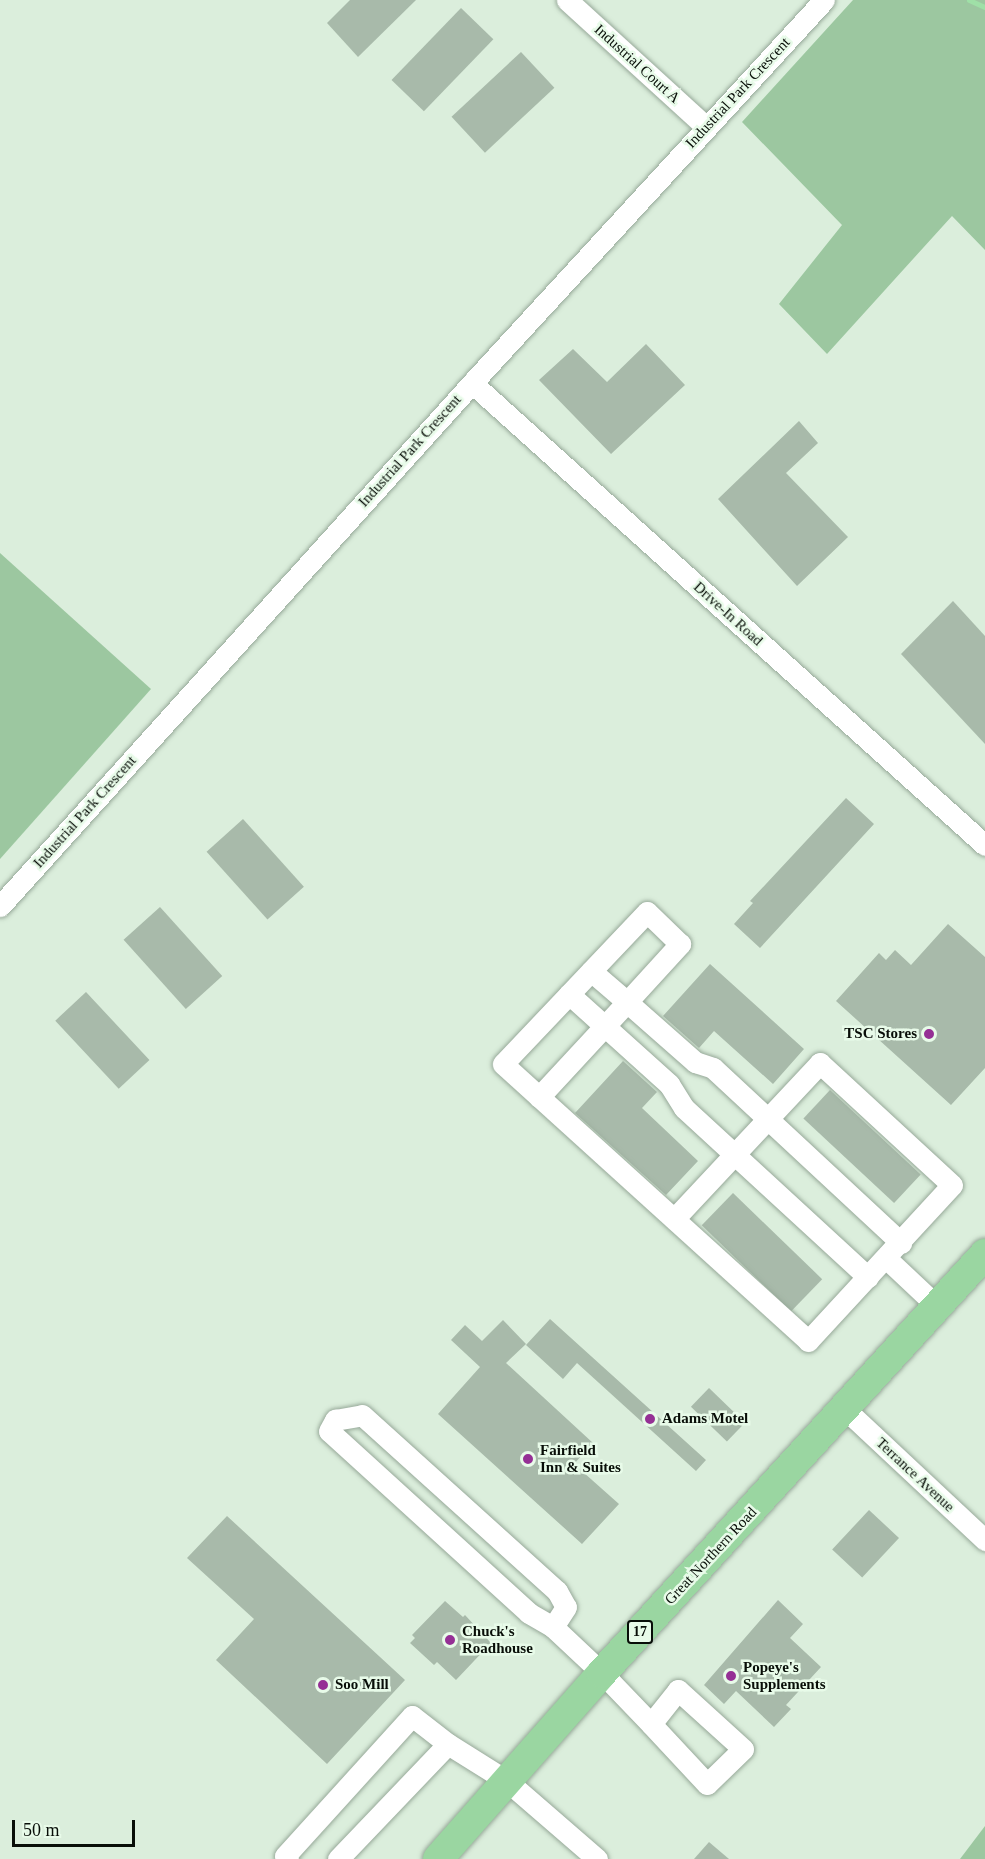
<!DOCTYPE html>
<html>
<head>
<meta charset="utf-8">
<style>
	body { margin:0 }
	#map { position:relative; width:985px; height:1859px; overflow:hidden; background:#dbeedc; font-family:"Times New Roman",serif }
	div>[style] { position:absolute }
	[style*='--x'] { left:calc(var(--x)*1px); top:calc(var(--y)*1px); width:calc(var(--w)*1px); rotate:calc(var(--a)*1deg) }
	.green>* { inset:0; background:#9cc7a0 }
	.stream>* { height:5px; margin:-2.5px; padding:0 2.5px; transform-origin:2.5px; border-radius:2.5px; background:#9fe0a7 }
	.building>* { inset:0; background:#a8baaa; transform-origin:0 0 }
	.roads { filter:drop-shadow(0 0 2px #97a999) drop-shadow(0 0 2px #97a999) }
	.minor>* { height:21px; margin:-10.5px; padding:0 10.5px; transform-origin:10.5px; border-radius:10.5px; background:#fff }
	.highway>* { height:30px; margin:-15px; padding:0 15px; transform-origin:15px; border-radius:15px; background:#9ad6a1 }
	.dots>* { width:16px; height:16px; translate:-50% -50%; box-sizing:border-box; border:3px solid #e8fbe9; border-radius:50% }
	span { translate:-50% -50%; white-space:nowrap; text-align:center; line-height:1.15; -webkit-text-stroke:5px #e8fbe9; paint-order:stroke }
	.shield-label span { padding:2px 4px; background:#e8fbe9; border:2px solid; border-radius:4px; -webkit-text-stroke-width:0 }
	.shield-label { font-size:14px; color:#080e08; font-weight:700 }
	.street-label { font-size:15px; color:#080e08 }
	.poi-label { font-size:15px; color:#080e08; font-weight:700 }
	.right { translate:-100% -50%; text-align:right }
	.left { translate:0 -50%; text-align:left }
	.scale { position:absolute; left:12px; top:1820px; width:123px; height:27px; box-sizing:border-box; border:3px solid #080e08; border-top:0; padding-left:8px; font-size:18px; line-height:21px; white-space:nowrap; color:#080e08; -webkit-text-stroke:4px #e8fbe9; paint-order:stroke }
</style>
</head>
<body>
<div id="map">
	<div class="green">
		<i style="clip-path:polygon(853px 0,985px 0,985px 250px,952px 216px,827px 354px,779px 304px,842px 225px,742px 122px)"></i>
		<i style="clip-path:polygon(0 553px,151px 689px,0 859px)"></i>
		<i style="clip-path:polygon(985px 1826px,985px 1859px,960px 1859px)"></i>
	</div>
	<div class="stream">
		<i style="--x:969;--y:0;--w:17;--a:24"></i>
	</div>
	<div class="building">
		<i style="clip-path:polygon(350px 0,416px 0,358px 57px,327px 23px)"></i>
		<i style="left:461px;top:8px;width:45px;height:100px;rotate:44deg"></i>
		<i style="left:521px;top:52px;width:49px;height:95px;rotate:47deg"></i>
		<i style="clip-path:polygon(646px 344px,685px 385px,611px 454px,539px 380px,573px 349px,607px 382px)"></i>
		<i style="clip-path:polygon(799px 421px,818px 443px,786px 473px,848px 537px,797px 586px,718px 499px)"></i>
		<i style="clip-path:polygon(953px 601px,985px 636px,985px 744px,901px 654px)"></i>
		<i style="clip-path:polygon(846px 798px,874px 824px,760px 948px,734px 924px,753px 903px,750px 901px)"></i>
		<i style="left:243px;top:819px;width:91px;height:49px;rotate:48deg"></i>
		<i style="left:160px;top:907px;width:93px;height:49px;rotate:48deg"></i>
		<i style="clip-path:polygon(948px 924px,985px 957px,985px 1068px,951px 1105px,836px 1001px,879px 953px,886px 960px,895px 950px,911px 965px)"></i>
		<i style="clip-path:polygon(710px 964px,804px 1049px,773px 1084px,714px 1031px,699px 1048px,663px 1016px)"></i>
		<i style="left:86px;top:992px;width:93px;height:42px;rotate:47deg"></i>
		<i style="clip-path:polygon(623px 1061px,657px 1092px,642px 1108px,698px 1161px,666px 1195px,575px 1113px)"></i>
		<i style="left:830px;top:1090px;width:124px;height:39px;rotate:43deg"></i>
		<i style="left:733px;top:1193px;width:124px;height:45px;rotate:44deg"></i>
		<i style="clip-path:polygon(550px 1319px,706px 1460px,696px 1471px,577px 1363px,563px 1379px,526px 1345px)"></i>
		<i style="clip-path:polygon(503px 1320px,526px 1344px,506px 1363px,593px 1443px,574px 1464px,619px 1504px,582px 1544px,438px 1414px,480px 1367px,451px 1340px,465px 1325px,482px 1341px)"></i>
		<i style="left:709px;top:1388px;width:50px;height:26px;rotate:44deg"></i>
		<i style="left:869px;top:1510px;width:41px;height:54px;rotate:43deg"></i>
		<i style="clip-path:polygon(227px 1516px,405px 1680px,327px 1764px,216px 1660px,254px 1619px,187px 1558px)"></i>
		<i style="clip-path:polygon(778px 1600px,803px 1624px,790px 1638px,821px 1667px,786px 1705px,791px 1709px,774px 1727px,736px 1691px,724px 1704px,704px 1685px)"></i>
		<i style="clip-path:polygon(445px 1601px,463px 1617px,465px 1615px,491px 1643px,456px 1680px,437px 1662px,434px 1665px,410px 1643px,415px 1638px,412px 1635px)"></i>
		<i style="clip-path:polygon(709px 1842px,729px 1859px,694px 1859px)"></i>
	</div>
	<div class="roads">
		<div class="minor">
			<i style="--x:567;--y:0;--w:188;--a:42.4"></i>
			<i style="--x:472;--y:383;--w:690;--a:42.01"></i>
			<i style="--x:0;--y:906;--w:704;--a:-47.93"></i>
			<i style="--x:472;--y:383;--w:520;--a:-47.42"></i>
			<i style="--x:591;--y:971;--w:48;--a:40.7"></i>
			<i style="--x:627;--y:1002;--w:79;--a:-47.6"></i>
			<i style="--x:680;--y:944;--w:46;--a:-135.9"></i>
			<i style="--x:647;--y:912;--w:209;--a:133.5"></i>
			<i style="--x:503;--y:1064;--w:412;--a:42.2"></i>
			<i style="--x:808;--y:1341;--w:212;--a:-47.3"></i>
			<i style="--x:952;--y:1185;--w:180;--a:-137.3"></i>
			<i style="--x:820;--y:1063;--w:212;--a:133.1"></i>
			<i style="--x:569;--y:994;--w:135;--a:42"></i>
			<i style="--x:669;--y:1084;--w:28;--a:58"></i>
			<i style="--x:684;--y:1108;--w:250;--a:42.6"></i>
			<i style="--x:539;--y:1097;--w:129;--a:-47.2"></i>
			<i style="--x:627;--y:1002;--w:91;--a:41.4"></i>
			<i style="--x:695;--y:1062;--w:19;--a:18"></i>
			<i style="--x:713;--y:1068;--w:257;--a:42.9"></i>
			<i style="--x:886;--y:1258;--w:71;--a:43.3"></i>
			<i style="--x:845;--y:1409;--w:192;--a:43.1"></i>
			<i style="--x:553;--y:1627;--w:28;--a:-150"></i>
			<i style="--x:529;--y:1613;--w:270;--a:-137.7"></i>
			<i style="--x:329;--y:1431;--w:13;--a:-61"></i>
			<i style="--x:335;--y:1420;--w:27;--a:-10"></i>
			<i style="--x:362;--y:1415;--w:263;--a:42.1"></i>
			<i style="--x:557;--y:1591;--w:18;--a:61"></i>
			<i style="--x:566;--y:1607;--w:24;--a:123"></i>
			<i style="--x:553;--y:1627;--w:67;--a:43.2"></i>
			<i style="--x:602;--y:1673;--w:71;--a:46.1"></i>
			<i style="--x:651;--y:1724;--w:82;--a:47"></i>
			<i style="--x:707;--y:1784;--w:50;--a:-44.2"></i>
			<i style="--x:743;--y:1749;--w:88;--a:-137.8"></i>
			<i style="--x:678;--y:1690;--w:43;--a:128.5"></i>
			<i style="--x:288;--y:1859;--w:4;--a:-135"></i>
			<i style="--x:285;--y:1856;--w:189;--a:-47.8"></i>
			<i style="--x:412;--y:1716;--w:46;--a:37.9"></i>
			<i style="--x:338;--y:1859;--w:159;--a:-46.3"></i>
			<i style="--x:448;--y:1744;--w:70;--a:32.1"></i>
			<i style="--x:507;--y:1781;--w:119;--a:40.9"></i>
		</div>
		<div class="highway">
			<i style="--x:438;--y:1859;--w:248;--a:-48.6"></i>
			<i style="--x:602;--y:1673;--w:568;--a:-47.57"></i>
		</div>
	</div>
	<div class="dots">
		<i style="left:929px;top:1034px;background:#953095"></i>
		<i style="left:650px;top:1419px;background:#953095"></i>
		<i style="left:528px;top:1459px;background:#953095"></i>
		<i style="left:450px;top:1640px;background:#953095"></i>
		<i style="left:731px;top:1676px;background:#953095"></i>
		<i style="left:323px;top:1685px;background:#953095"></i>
	</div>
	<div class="shield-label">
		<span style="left:640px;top:1632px">17</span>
	</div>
	<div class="street-label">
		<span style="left:637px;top:64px;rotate:42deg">Industrial Court A</span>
		<span style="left:738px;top:93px;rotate:-47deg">Industrial Park Crescent</span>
		<span style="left:410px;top:451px;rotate:-48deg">Industrial Park Crescent</span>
		<span style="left:728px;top:614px;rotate:42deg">Drive-In Road</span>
		<span style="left:85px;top:812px;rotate:-48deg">Industrial Park Crescent</span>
		<span style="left:915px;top:1475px;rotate:43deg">Terrance Avenue</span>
		<span style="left:711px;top:1556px;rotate:-47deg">Great Northern Road</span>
	</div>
	<div class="poi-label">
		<span class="right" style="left:917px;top:1034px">TSC Stores</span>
		<span class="left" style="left:662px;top:1419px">Adams Motel</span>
		<span class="left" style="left:540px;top:1459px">Fairfield<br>Inn &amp; Suites</span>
		<span class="left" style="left:462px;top:1640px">Chuck's<br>Roadhouse</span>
		<span class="left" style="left:743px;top:1676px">Popeye's<br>Supplements</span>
		<span class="left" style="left:335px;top:1685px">Soo Mill</span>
	</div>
	<div class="scale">50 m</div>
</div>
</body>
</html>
